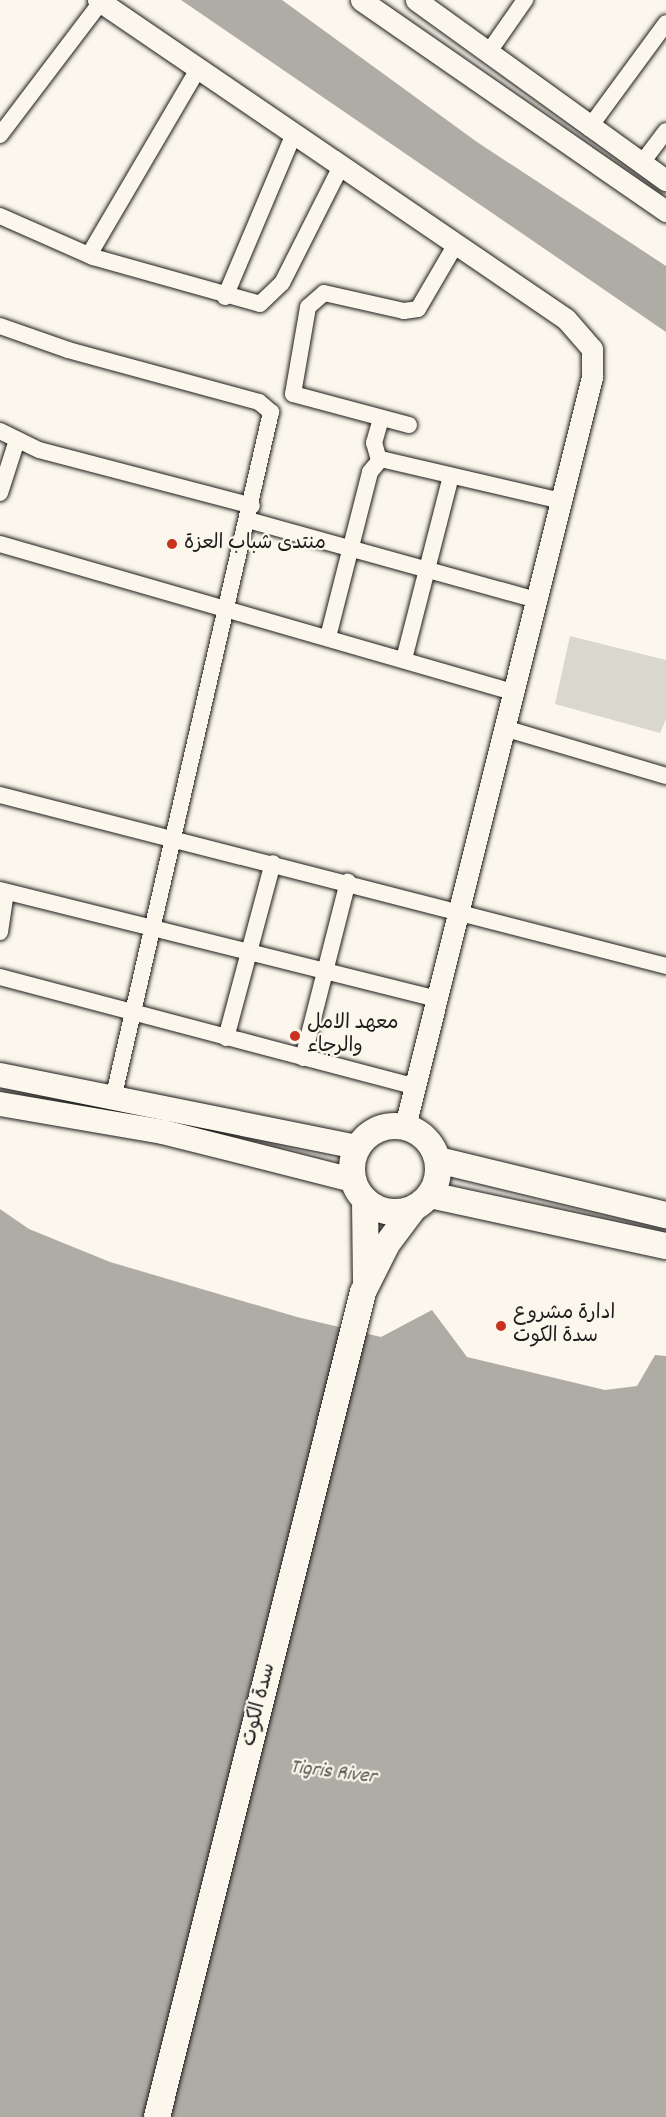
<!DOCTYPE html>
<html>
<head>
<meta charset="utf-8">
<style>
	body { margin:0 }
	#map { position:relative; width:666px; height:2117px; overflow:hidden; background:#fbf7ec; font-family:Dekko,"Playpen Sans Arabic",sans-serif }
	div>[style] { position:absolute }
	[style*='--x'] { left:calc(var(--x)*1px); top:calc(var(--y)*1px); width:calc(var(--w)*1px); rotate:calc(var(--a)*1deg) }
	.green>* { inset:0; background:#dad7ce }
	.water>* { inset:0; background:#afaca5 }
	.roads { filter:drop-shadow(0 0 2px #1c1c1c) drop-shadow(0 0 2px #1c1c1c) }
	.minor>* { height:16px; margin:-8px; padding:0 8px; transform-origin:8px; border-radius:8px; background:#fbf7ec }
	.tertiary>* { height:21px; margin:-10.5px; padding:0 10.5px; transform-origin:10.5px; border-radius:10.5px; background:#fbf7ec }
	.secondary>* { height:24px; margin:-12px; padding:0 12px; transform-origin:12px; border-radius:12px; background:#fbf7ec }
	.primary>* { height:26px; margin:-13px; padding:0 13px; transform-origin:13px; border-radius:13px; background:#fbf7ec }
	.primary>.ring { margin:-13px; padding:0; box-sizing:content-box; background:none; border:26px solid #fbf7ec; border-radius:50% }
	.dots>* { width:16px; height:16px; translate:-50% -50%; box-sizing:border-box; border:3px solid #fbf7ec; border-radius:50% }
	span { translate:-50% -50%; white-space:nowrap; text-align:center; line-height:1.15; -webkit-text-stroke:4.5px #fbf7ec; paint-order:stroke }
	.poi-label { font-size:20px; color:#1c1c1c }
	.left { translate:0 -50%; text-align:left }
	.street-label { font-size:20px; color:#1c1c1c }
	.water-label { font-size:21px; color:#575653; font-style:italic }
</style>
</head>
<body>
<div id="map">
	<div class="green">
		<i style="clip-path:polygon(570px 636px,666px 660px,666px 719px,660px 733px,555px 704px)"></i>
	</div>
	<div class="water">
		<i style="clip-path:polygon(181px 0,282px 0,477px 142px,666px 266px,666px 332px)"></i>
		<i style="clip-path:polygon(0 1209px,29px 1229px,110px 1262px,297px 1317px,381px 1337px,432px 1310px,467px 1357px,605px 1390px,637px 1386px,655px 1355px,666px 1356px,666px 2117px,0 2117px)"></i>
	</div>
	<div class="roads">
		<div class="minor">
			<i style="--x:488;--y:53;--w:65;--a:-55.1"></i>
			<i style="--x:589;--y:128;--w:130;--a:-53.7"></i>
			<i style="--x:0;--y:135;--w:167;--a:-52.8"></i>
			<i style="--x:641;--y:164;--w:41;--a:-52.9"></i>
			<i style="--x:0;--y:216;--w:102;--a:23.8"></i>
			<i style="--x:93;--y:257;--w:173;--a:15.7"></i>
			<i style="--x:260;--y:304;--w:30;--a:-44"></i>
			<i style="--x:282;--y:283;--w:131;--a:-63.2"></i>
			<i style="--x:89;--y:255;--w:216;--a:-59.6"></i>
			<i style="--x:225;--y:297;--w:177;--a:-67.1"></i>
			<i style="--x:0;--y:326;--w:72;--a:19.4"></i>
			<i style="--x:68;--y:350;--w:198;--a:15.2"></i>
			<i style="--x:259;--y:402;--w:16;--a:40"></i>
			<i style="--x:271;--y:412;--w:705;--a:102.95"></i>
			<i style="--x:409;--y:425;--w:120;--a:-165"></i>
			<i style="--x:293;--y:394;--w:88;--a:-80.2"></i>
			<i style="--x:308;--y:307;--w:21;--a:-41"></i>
			<i style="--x:324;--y:293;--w:82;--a:12.7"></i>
			<i style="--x:404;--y:311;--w:14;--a:-8"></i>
			<i style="--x:418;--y:309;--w:75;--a:-59.7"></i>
			<i style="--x:0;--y:431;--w:43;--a:26"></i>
			<i style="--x:39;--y:450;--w:220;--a:14.7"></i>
			<i style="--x:379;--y:460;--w:18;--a:-106"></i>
			<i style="--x:374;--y:443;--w:26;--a:-74"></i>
			<i style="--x:0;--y:493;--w:56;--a:-72.2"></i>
			<i style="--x:248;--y:520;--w:299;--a:15.5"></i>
			<i style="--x:0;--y:544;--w:534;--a:16.09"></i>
			<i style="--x:328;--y:637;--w:170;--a:-75.7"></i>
			<i style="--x:370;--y:472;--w:17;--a:-50"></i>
			<i style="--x:381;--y:459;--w:185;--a:13.1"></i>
			<i style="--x:404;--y:659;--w:189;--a:-75.6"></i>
			<i style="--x:504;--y:728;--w:169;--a:16.5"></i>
			<i style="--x:0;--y:795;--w:688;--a:14.4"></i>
			<i style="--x:0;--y:890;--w:450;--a:14"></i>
			<i style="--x:0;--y:932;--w:40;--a:-81.5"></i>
			<i style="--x:0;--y:977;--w:429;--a:14.8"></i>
			<i style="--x:226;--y:1038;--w:181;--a:-75"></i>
			<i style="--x:303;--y:1058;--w:182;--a:-75.7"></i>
		</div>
		<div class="tertiary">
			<i style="--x:98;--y:0;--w:566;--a:34.28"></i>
			<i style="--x:566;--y:319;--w:40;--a:49"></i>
			<i style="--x:592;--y:349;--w:28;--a:90"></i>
			<i style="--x:592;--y:377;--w:772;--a:104.02"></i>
			<i style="--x:361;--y:0;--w:371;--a:34.7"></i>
			<i style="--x:416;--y:0;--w:308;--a:35.8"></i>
		</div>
		<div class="secondary">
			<i style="--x:0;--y:1075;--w:364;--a:11.4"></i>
			<i style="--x:0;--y:1104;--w:165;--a:9.7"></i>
			<i style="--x:163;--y:1132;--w:196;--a:14.2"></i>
		</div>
		<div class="primary">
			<i class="ring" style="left:352px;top:1126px;width:60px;height:60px"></i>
			<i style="--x:438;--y:1160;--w:235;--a:13.6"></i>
			<i style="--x:430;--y:1195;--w:241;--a:12.2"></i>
			<i style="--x:365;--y:1200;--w:84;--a:89.3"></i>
			<i style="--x:157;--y:2117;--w:850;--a:-75.98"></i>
			<i style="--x:363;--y:1292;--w:54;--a:-63.4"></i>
			<i style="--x:387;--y:1244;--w:45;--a:-53.1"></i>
		</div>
	</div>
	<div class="dots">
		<i style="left:172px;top:544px;background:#c8321e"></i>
		<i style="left:295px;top:1036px;background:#c8321e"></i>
		<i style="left:501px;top:1326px;background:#c8321e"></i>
	</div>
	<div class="poi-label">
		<span class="left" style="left:184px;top:544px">منتدى شباب العزة</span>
		<span class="left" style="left:307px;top:1036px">معهد الامل<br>والرجاء</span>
		<span class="left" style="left:513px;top:1326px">ادارة مشروع<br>سدة الكوت</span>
	</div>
	<div class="street-label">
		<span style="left:260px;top:1705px;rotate:-76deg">سدة الكوت</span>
	</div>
	<div class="water-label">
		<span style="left:333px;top:1773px;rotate:7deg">Tigris River</span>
	</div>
</div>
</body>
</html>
